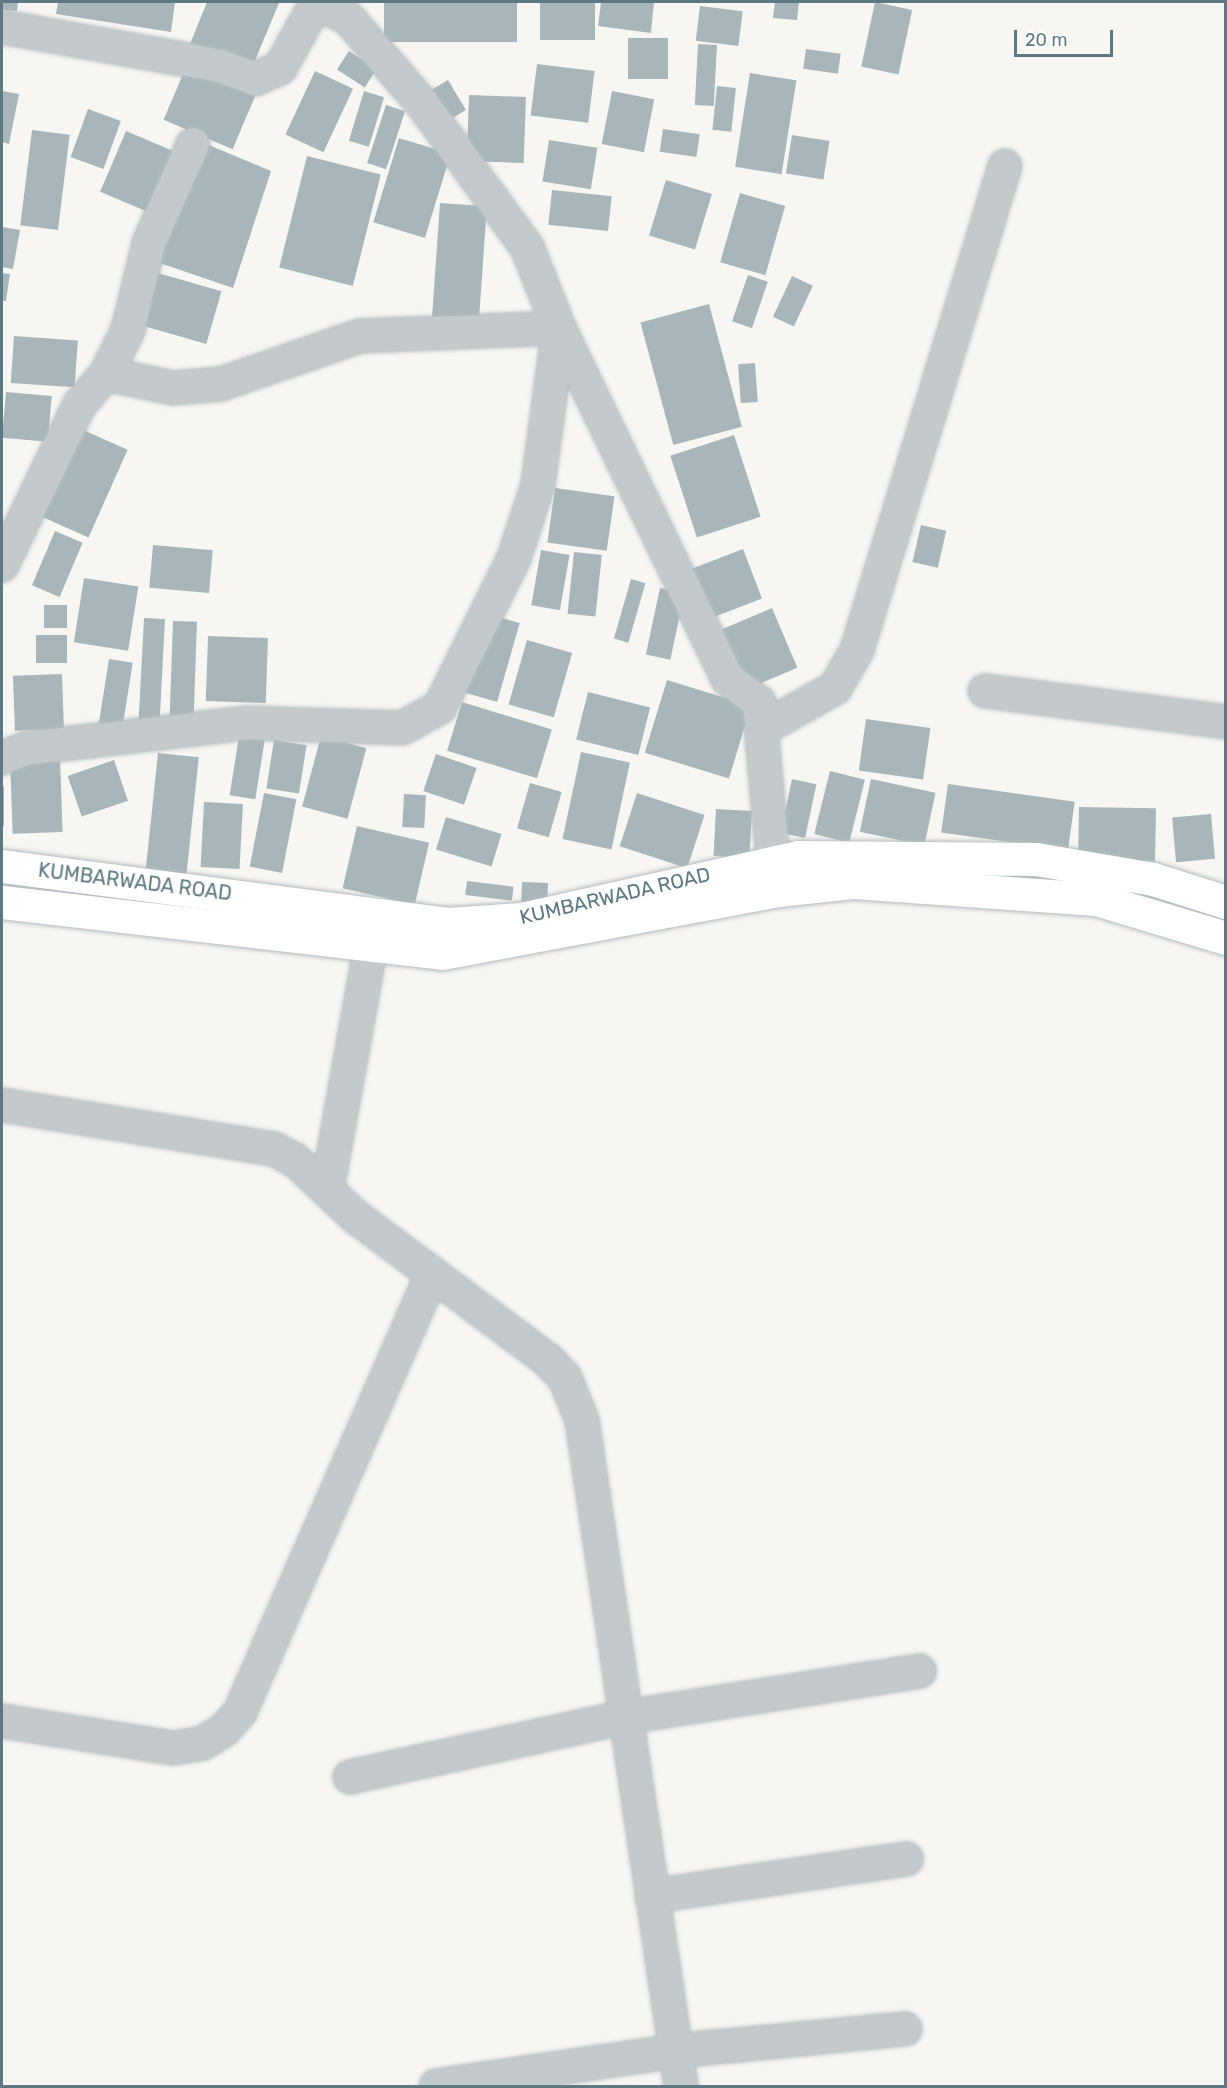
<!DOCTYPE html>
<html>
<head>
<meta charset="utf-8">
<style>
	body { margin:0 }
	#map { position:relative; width:1227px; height:2088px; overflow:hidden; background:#f7f6f3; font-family:Rubik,sans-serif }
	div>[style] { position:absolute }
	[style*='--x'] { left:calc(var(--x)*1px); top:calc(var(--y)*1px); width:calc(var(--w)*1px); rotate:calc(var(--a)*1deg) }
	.building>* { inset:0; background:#a9b6b9; transform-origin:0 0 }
	.roads { filter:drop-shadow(0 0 2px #b3bcbf) drop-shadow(0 0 2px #b3bcbf) }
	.street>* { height:32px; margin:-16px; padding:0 16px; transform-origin:16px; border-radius:16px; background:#c4cacc }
	.secondary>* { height:33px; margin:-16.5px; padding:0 16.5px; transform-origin:16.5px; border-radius:16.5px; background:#fff }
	span { translate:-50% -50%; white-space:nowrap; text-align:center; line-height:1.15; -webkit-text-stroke:6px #fff; paint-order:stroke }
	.street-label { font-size:20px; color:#5e7981 }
	.frame { position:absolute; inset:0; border:3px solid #5e7981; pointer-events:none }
	.scale { position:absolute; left:1014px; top:30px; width:99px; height:27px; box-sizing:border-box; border:3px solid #5e7981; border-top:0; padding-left:8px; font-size:18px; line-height:21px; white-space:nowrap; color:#5e7981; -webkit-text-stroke:4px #fff; paint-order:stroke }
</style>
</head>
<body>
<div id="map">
	<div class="building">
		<i style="clip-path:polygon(2px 2px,18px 2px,17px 11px,2px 10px)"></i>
		<i style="clip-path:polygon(58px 2px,175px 2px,171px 32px,56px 14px)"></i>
		<i style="clip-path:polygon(207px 2px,279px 3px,249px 75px,188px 49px)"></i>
		<i style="left:384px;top:2px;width:133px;height:40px"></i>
		<i style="left:540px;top:2px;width:55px;height:38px"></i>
		<i style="clip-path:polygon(601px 2px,654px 2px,651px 33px,598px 26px)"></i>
		<i style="clip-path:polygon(775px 2px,799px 2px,797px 20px,773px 18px)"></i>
		<i style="left:875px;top:2px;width:38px;height:66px;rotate:12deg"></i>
		<i style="left:700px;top:6px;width:43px;height:35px;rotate:7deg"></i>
		<i style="left:668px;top:38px;width:41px;height:40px;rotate:90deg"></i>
		<i style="left:698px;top:44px;width:19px;height:61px;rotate:3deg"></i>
		<i style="left:806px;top:49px;width:35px;height:20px;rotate:8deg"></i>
		<i style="left:349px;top:51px;width:33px;height:22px;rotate:33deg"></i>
		<i style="left:189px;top:60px;width:75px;height:65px;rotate:23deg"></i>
		<i style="left:537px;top:64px;width:58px;height:52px;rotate:7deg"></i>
		<i style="left:315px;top:71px;width:42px;height:70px;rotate:25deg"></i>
		<i style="left:750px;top:73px;width:47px;height:95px;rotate:9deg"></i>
		<i style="left:448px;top:80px;width:35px;height:21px;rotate:59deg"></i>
		<i style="left:717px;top:86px;width:19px;height:44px;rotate:6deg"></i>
		<i style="clip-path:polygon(2px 91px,19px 94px,9px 144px,2px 142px)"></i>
		<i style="left:364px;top:91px;width:21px;height:52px;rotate:17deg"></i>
		<i style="left:612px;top:91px;width:43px;height:54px;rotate:11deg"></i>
		<i style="left:469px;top:95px;width:57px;height:66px;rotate:2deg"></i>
		<i style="left:386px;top:105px;width:20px;height:61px;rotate:18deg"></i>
		<i style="left:88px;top:109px;width:35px;height:51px;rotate:20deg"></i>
		<i style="left:663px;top:129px;width:37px;height:23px;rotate:8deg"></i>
		<i style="left:32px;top:130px;width:38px;height:96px;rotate:7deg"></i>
		<i style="left:126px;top:131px;width:57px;height:66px;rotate:23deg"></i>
		<i style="left:792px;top:135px;width:38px;height:39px;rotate:9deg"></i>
		<i style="left:399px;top:138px;width:54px;height:88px;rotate:17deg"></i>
		<i style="left:549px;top:140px;width:49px;height:42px;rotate:9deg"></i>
		<i style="clip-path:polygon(204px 143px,271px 171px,233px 288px,154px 261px)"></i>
		<i style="left:307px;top:156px;width:76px;height:115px;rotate:14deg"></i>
		<i style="left:666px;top:180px;width:48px;height:58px;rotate:17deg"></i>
		<i style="left:552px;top:190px;width:60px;height:35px;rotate:6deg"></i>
		<i style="left:740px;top:193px;width:47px;height:72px;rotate:16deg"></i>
		<i style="left:440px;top:203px;width:47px;height:118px;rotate:4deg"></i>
		<i style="clip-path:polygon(2px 227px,20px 230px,13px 269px,2px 267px)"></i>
		<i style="clip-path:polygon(2px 273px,10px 274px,6px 301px,2px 301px)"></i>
		<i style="left:158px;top:273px;width:66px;height:55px;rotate:16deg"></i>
		<i style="left:748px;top:275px;width:21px;height:49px;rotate:19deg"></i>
		<i style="left:792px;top:276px;width:23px;height:45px;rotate:25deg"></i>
		<i style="left:709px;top:304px;width:127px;height:71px;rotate:75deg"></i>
		<i style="left:14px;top:336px;width:64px;height:47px;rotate:4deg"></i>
		<i style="left:755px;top:363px;width:39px;height:17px;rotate:86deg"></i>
		<i style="left:6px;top:392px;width:46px;height:46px;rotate:5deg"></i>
		<i style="left:81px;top:429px;width:51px;height:96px;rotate:24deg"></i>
		<i style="left:734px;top:435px;width:86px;height:67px;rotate:72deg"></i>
		<i style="left:555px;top:488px;width:60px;height:55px;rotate:8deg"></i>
		<i style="left:921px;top:525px;width:26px;height:38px;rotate:13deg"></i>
		<i style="left:55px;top:531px;width:30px;height:59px;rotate:23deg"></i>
		<i style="left:153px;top:545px;width:60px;height:43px;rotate:5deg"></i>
		<i style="left:743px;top:549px;width:53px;height:57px;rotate:69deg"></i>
		<i style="left:541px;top:550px;width:29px;height:56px;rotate:10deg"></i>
		<i style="left:574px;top:552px;width:28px;height:62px;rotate:6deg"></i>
		<i style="left:84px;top:578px;width:55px;height:65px;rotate:9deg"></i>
		<i style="left:631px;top:579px;width:15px;height:62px;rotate:16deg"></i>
		<i style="left:660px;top:588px;width:25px;height:68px;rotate:12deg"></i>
		<i style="left:44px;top:605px;width:23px;height:23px"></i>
		<i style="left:772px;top:608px;width:65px;height:57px;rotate:67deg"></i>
		<i style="left:488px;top:614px;width:33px;height:82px;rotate:16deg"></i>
		<i style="left:144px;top:618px;width:21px;height:103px;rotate:3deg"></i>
		<i style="left:173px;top:621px;width:24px;height:100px;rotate:2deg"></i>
		<i style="left:36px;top:635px;width:31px;height:28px"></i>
		<i style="left:208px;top:636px;width:60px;height:65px;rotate:2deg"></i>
		<i style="left:527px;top:640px;width:47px;height:67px;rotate:16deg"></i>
		<i style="left:109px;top:659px;width:24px;height:67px;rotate:9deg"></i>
		<i style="left:62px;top:674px;width:55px;height:49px;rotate:88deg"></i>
		<i style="left:667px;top:680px;width:88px;height:76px;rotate:17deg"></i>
		<i style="left:588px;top:692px;width:64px;height:49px;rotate:14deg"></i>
		<i style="left:462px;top:702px;width:94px;height:51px;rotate:17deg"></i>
		<i style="left:866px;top:719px;width:65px;height:52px;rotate:8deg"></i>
		<i style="left:239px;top:736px;width:26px;height:60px;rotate:9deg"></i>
		<i style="left:321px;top:736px;width:47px;height:73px;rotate:15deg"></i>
		<i style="left:274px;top:740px;width:33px;height:49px;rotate:9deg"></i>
		<i style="left:581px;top:752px;width:50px;height:89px;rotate:12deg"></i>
		<i style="left:158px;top:753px;width:41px;height:118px;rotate:6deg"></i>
		<i style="left:436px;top:754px;width:43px;height:39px;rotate:19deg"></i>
		<i style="left:60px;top:757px;width:75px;height:50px;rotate:88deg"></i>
		<i style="left:114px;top:760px;width:43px;height:49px;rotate:71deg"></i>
		<i style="left:830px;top:771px;width:36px;height:65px;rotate:14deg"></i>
		<i style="left:792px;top:779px;width:25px;height:55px;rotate:12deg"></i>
		<i style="left:871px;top:779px;width:66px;height:54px;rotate:12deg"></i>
		<i style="left:530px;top:783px;width:33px;height:47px;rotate:16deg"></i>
		<i style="left:948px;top:784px;width:128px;height:49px;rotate:8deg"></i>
		<i style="left:2px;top:786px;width:2px;height:40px"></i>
		<i style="left:264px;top:793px;width:33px;height:75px;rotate:11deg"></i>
		<i style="left:637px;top:793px;width:71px;height:56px;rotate:18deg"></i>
		<i style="left:404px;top:794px;width:22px;height:33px;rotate:3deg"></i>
		<i style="left:204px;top:802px;width:39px;height:65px;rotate:3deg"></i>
		<i style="left:1079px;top:807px;width:77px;height:53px;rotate:1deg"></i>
		<i style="left:716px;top:809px;width:36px;height:47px;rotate:3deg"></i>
		<i style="left:1211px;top:814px;width:45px;height:39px;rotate:85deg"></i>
		<i style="left:446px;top:817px;width:58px;height:34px;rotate:17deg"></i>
		<i style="left:357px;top:826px;width:74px;height:64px;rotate:13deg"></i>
		<i style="left:467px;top:881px;width:47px;height:14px;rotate:7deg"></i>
		<i style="left:522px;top:882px;width:26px;height:20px;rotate:2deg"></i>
	</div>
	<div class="roads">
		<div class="street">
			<i style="--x:316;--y:2;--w:37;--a:27"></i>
			<i style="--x:349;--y:19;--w:115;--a:49.2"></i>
			<i style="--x:424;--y:106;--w:175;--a:53.9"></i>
			<i style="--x:527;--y:247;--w:87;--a:68.4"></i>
			<i style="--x:559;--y:328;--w:390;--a:64.3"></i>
			<i style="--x:728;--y:679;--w:39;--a:37"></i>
			<i style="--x:759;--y:702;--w:159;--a:84.9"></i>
			<i style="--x:2;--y:27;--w:221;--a:10.1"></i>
			<i style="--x:220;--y:66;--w:37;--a:20"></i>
			<i style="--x:255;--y:79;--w:27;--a:-24"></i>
			<i style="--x:280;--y:68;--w:76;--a:-60.7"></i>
			<i style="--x:106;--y:374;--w:49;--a:-63.4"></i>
			<i style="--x:128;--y:330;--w:89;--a:-76.4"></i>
			<i style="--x:149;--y:243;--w:108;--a:-66"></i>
			<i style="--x:2;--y:565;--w:179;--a:-64.2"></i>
			<i style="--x:80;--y:404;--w:40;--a:-49"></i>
			<i style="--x:106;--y:374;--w:68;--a:11.8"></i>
			<i style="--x:173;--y:388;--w:48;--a:-4.8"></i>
			<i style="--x:221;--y:384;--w:147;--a:-19.1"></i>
			<i style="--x:360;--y:336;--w:199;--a:-2.3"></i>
			<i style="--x:985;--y:691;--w:243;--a:7.3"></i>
			<i style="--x:762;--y:729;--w:84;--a:-29.3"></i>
			<i style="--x:835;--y:688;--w:44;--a:-59.9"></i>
			<i style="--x:857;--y:650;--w:506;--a:-73"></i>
			<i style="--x:2;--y:758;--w:28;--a:-21"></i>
			<i style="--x:28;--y:748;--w:219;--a:-6.5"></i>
			<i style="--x:246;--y:723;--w:156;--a:1.8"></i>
			<i style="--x:402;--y:728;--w:43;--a:-28.9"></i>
			<i style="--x:440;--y:707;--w:166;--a:-63.6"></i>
			<i style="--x:514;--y:558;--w:77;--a:-71.8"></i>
			<i style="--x:538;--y:485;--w:158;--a:-82.4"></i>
			<i style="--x:2;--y:1105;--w:276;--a:9.2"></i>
			<i style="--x:274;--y:1149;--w:24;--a:28"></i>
			<i style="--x:295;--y:1160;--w:83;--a:43.1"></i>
			<i style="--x:356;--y:1217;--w:239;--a:36.7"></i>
			<i style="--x:548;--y:1360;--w:25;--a:47"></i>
			<i style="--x:565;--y:1378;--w:45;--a:68"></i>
			<i style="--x:582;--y:1420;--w:673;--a:81.54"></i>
			<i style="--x:327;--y:1190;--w:249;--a:-79.8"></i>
			<i style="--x:2;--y:1721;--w:173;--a:9"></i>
			<i style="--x:173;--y:1748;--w:30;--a:-9"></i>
			<i style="--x:203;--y:1743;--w:25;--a:-32"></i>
			<i style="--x:224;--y:1730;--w:24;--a:-48"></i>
			<i style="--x:240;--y:1712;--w:478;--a:-66.3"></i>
			<i style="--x:350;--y:1777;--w:282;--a:-12.3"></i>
			<i style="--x:626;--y:1717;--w:297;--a:-8.9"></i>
			<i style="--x:652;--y:1896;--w:257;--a:-8.3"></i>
			<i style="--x:436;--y:2086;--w:242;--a:-8.3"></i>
			<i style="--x:675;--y:2051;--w:231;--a:-5.5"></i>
		</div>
		<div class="secondary">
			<i style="--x:2;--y:866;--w:449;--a:7.4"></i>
			<i style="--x:447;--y:924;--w:74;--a:-3.9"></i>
			<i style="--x:521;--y:919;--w:284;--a:-12.6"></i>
			<i style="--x:798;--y:857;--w:238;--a:0.5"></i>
			<i style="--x:1036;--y:859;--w:119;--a:9.7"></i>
			<i style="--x:1153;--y:879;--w:77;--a:17.5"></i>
			<i style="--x:2;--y:902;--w:443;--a:6.6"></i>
			<i style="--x:442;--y:953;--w:342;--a:-10.6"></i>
			<i style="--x:778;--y:890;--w:74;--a:-6.2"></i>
			<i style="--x:852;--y:882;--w:245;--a:4"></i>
			<i style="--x:1096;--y:899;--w:136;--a:16.7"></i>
		</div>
	</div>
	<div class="street-label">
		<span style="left:135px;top:882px;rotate:7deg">KUMBARWADA ROAD</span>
		<span style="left:615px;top:896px;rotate:-13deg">KUMBARWADA ROAD</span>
	</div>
	<div class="frame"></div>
	<div class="scale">20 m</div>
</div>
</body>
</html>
